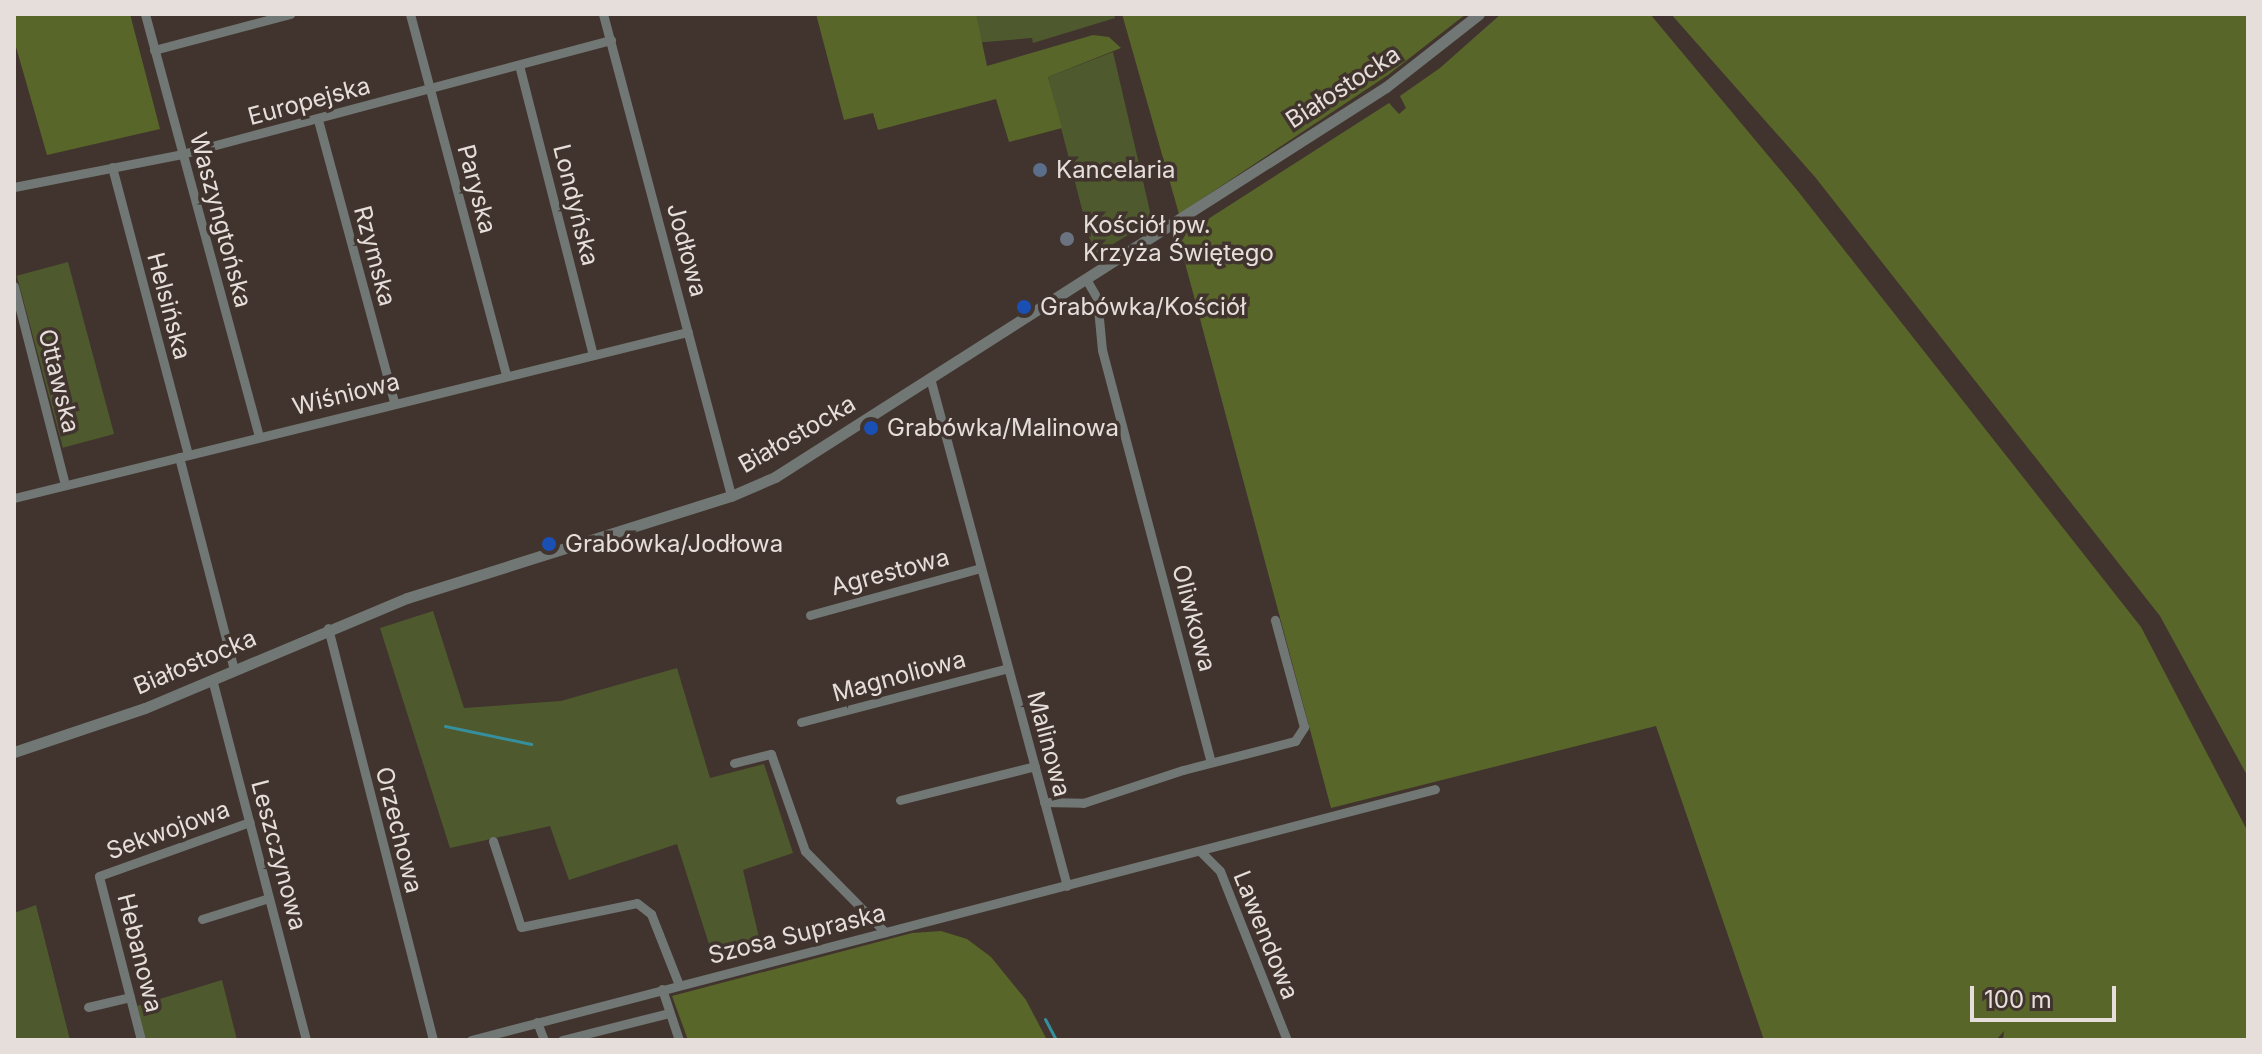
<!DOCTYPE html>
<html>
<head>
<meta charset="utf-8">
<style>
	body { margin:0 }
	#map { position:relative; width:2262px; height:1054px; overflow:hidden; background:#41342e; font-family:Inter,sans-serif }
	div>[style] { position:absolute }
	[style*='--x'] { left:calc(var(--x)*1px); top:calc(var(--y)*1px); width:calc(var(--w)*1px); rotate:calc(var(--a)*1deg) }
	.green>* { inset:0; background:#4f592e; transform-origin:0 0 }
	.forest>* { inset:0; background:#59662a }
	.stream>* { height:3px; margin:-1.5px; padding:0 1.5px; transform-origin:1.5px; border-radius:1.5px; background:#368f9d }
	.minor>* { height:9px; margin:-4.5px; padding:0 4.5px; transform-origin:4.5px; border-radius:4.5px; background:#717774 }
	.tertiary>* { height:11px; margin:-5.5px; padding:0 5.5px; transform-origin:5.5px; border-radius:5.5px; background:#717774 }
	.dots>* { width:22px; height:22px; translate:-50% -50%; box-sizing:border-box; border:4px solid #41342e; border-radius:50% }
	span { translate:-50% -50%; white-space:nowrap; text-align:center; line-height:1.15; -webkit-text-stroke:7px #41342e; paint-order:stroke }
	.street-label { font-size:24px; color:#e6deda }
	.poi-label { font-size:24px; color:#e6deda }
	.left { translate:0 -50%; text-align:left }
	.frame { position:absolute; inset:0; border:16px solid #e6deda; pointer-events:none }
	.scale { position:absolute; left:1970px; top:986px; width:146px; height:36px; box-sizing:border-box; border:4px solid #e6deda; border-top:0; padding-left:10px; font-size:24px; line-height:28px; white-space:nowrap; color:#e6deda; -webkit-text-stroke:6px #41342e; paint-order:stroke }
</style>
</head>
<body>
<div id="map">
	<div class="green">
		<i style="clip-path:polygon(881px 14px,1114px 14px,1115px 18px,1033px 43px,1032px 38px,890px 50px)"></i>
		<i style="clip-path:polygon(1113px 52px,1152px 220px,1094px 256px,1048px 77px)"></i>
		<i style="left:68px;top:262px;width:178px;height:53px;rotate:75deg"></i>
		<i style="clip-path:polygon(433px 611px,464px 708px,561px 701px,677px 668px,710px 778px,764px 764px,793px 853px,743px 870px,762px 950px,715px 963px,677px 844px,569px 880px,550px 826px,450px 848px,380px 628px)"></i>
		<i style="clip-path:polygon(36px 905px,70px 1040px,14px 1040px,14px 913px)"></i>
		<i style="clip-path:polygon(222px 980px,237px 1040px,145px 1040px,137px 1006px)"></i>
	</div>
	<div class="forest">
		<i style="clip-path:polygon(14px 14px,130px 14px,160px 129px,47px 155px,14px 40px)"></i>
		<i style="clip-path:polygon(816px 14px,976px 14px,987px 66px,1093px 35px,1109px 37px,1121px 48px,1048px 77px,1062px 128px,1009px 142px,996px 99px,878px 130px,873px 113px,844px 120px)"></i>
		<i style="clip-path:polygon(1122px 14px,1466px 14px,1388px 75px,1179px 214px)"></i>
		<i style="clip-path:polygon(1501px 14px,1650px 14px,1797px 190px,2141px 627px,2248px 832px,2248px 1040px,2003px 1040px,2004px 1031px,1996px 1040px,1764px 1040px,1656px 726px,1331px 808px,1177px 233px,1205px 221px,1389px 103px,1399px 114px,1406px 108px,1400px 96px,1440px 68px)"></i>
		<i style="clip-path:polygon(1671px 14px,2248px 14px,2248px 777px,2160px 616px,1815px 177px)"></i>
		<i style="clip-path:polygon(941px 931px,967px 939px,991px 957px,1026px 1000px,1047px 1040px,688px 1040px,672px 996px,912px 933px)"></i>
	</div>
	<div class="stream">
		<i style="--x:445;--y:726;--w:88;--a:11.8"></i>
		<i style="--x:1045;--y:1019;--w:24;--a:62"></i>
	</div>
	<div class="minor">
		<i style="--x:145;--y:14;--w:437;--a:74.9"></i>
		<i style="--x:410;--y:14;--w:373;--a:75.1"></i>
		<i style="--x:603;--y:14;--w:499;--a:75.1"></i>
		<i style="--x:154;--y:50;--w:141;--a:-14.8"></i>
		<i style="--x:519;--y:65;--w:299;--a:75.7"></i>
		<i style="--x:318;--y:120;--w:292;--a:74.9"></i>
		<i style="--x:112;--y:167;--w:297;--a:75.2"></i>
		<i style="--x:14;--y:187;--w:171;--a:-11.1"></i>
		<i style="--x:182;--y:154;--w:444;--a:-14.9"></i>
		<i style="--x:1086;--y:279;--w:22;--a:60"></i>
		<i style="--x:1097;--y:298;--w:52;--a:84.5"></i>
		<i style="--x:1102;--y:350;--w:426;--a:75.2"></i>
		<i style="--x:14;--y:286;--w:205;--a:75.6"></i>
		<i style="--x:930;--y:378;--w:526;--a:74.91"></i>
		<i style="--x:179;--y:457;--w:219;--a:75.5"></i>
		<i style="--x:14;--y:498;--w:694;--a:-13.84"></i>
		<i style="--x:810;--y:615;--w:177;--a:-15.4"></i>
		<i style="--x:328;--y:628;--w:425;--a:75.7"></i>
		<i style="--x:212;--y:679;--w:373;--a:75.4"></i>
		<i style="--x:801;--y:722;--w:214;--a:-14.6"></i>
		<i style="--x:734;--y:763;--w:38;--a:-14"></i>
		<i style="--x:771;--y:754;--w:103;--a:70.7"></i>
		<i style="--x:805;--y:851;--w:114;--a:45.4"></i>
		<i style="--x:900;--y:800;--w:139;--a:-14.1"></i>
		<i style="--x:1044;--y:802;--w:39;--a:1"></i>
		<i style="--x:1083;--y:803;--w:105;--a:-18.3"></i>
		<i style="--x:1183;--y:770;--w:116;--a:-14.5"></i>
		<i style="--x:1295;--y:741;--w:17;--a:-57"></i>
		<i style="--x:1304;--y:727;--w:111;--a:-105.2"></i>
		<i style="--x:493;--y:841;--w:90;--a:72"></i>
		<i style="--x:521;--y:927;--w:118;--a:-11.7"></i>
		<i style="--x:637;--y:903;--w:18;--a:38"></i>
		<i style="--x:651;--y:914;--w:76;--a:68.5"></i>
		<i style="--x:1200;--y:851;--w:28;--a:45"></i>
		<i style="--x:1220;--y:871;--w:182;--a:68.4"></i>
		<i style="--x:202;--y:919;--w:70;--a:-17.4"></i>
		<i style="--x:662;--y:989;--w:54;--a:71.6"></i>
		<i style="--x:88;--y:1007;--w:43;--a:-13.4"></i>
		<i style="--x:537;--y:1022;--w:19;--a:69"></i>
		<i style="--x:141;--y:1040;--w:169;--a:-104.4"></i>
		<i style="--x:99;--y:876;--w:160;--a:-19.7"></i>
		<i style="--x:471;--y:1040;--w:996;--a:-14.59"></i>
		<i style="--x:562;--y:1040;--w:110;--a:-14.2"></i>
	</div>
	<div class="tertiary">
		<i style="--x:14;--y:752;--w:138;--a:-18.6"></i>
		<i style="--x:145;--y:708;--w:284;--a:-22.8"></i>
		<i style="--x:407;--y:598;--w:340;--a:-17.5"></i>
		<i style="--x:731;--y:496;--w:48;--a:-23.4"></i>
		<i style="--x:775;--y:477;--w:725;--a:-32.55"></i>
		<i style="--x:1386;--y:87;--w:118;--a:-38.1"></i>
	</div>
	<div class="dots">
		<i style="left:1040px;top:170px;background:#5c6f8a"></i>
		<i style="left:1067px;top:239px;background:#6b7280"></i>
		<i style="left:1024px;top:307px;background:#1a4fb4"></i>
		<i style="left:871px;top:428px;background:#1a4fb4"></i>
		<i style="left:549px;top:544px;background:#1a4fb4"></i>
	</div>
	<div class="street-label">
		<span style="left:1343px;top:87px;rotate:-33deg">Białostocka</span>
		<span style="left:309px;top:101px;rotate:-15deg">Europejska</span>
		<span style="left:477px;top:189px;rotate:75deg">Paryska</span>
		<span style="left:576px;top:205px;rotate:76deg">Londyńska</span>
		<span style="left:221px;top:220px;rotate:75deg">Waszyngtońska</span>
		<span style="left:687px;top:250px;rotate:75deg">Jodłowa</span>
		<span style="left:375px;top:256px;rotate:75deg">Rzymska</span>
		<span style="left:169px;top:306px;rotate:75deg">Helsińska</span>
		<span style="left:59px;top:381px;rotate:76deg">Ottawska</span>
		<span style="left:346px;top:394px;rotate:-14deg">Wiśniowa</span>
		<span style="left:797px;top:434px;rotate:-30deg">Białostocka</span>
		<span style="left:890px;top:572px;rotate:-15deg">Agrestowa</span>
		<span style="left:1194px;top:618px;rotate:75deg">Oliwkowa</span>
		<span style="left:195px;top:662px;rotate:-23deg">Białostocka</span>
		<span style="left:899px;top:676px;rotate:-15deg">Magnoliowa</span>
		<span style="left:1049px;top:744px;rotate:75deg">Malinowa</span>
		<span style="left:168px;top:830px;rotate:-20deg">Sekwojowa</span>
		<span style="left:399px;top:830px;rotate:76deg">Orzechowa</span>
		<span style="left:279px;top:855px;rotate:75deg">Leszczynowa</span>
		<span style="left:797px;top:934px;rotate:-14deg">Szosa Supraska</span>
		<span style="left:1266px;top:935px;rotate:68deg">Lawendowa</span>
		<span style="left:140px;top:953px;rotate:76deg">Hebanowa</span>
	</div>
	<div class="poi-label">
		<span class="left" style="left:1056px;top:170px">Kancelaria</span>
		<span class="left" style="left:1083px;top:239px">Kościół pw.<br>Krzyża Świętego</span>
		<span class="left" style="left:1040px;top:307px">Grabówka/Kościół</span>
		<span class="left" style="left:887px;top:428px">Grabówka/Malinowa</span>
		<span class="left" style="left:565px;top:544px">Grabówka/Jodłowa</span>
	</div>
	<div class="frame"></div>
	<div class="scale">100 m</div>
</div>
</body>
</html>
